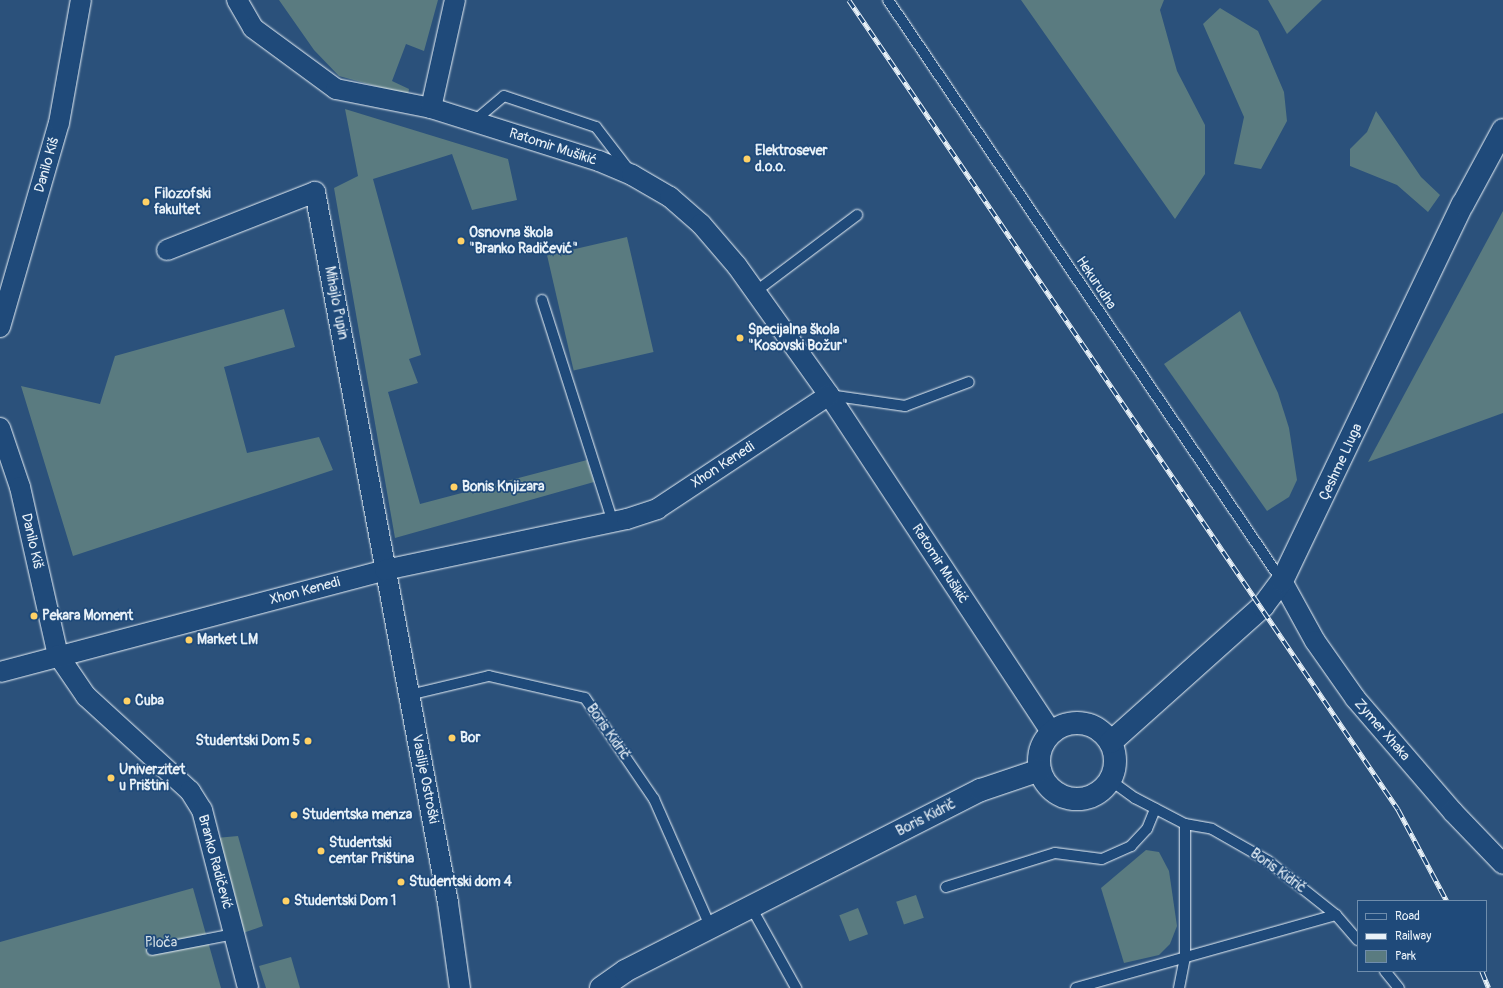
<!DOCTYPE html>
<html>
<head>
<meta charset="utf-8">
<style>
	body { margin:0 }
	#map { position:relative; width:1503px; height:988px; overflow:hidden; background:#2b517b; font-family:Pangolin,sans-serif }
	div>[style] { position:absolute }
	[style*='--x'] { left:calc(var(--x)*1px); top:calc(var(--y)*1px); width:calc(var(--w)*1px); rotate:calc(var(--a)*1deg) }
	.green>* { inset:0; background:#5a7b80; transform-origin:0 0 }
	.roads { filter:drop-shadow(0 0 1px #e8f1f8) drop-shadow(0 0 1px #e8f1f8) }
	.service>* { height:10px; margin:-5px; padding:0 5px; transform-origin:5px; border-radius:5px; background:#1f4a7a }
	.minor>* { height:20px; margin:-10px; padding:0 10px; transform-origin:10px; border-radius:10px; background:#1f4a7a }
	.secondary>* { height:22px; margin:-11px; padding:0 11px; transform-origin:11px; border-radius:11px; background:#1f4a7a }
	.secondary>.ring { margin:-11px; padding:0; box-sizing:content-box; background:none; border:22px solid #1f4a7a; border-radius:50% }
	.rail>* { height:4.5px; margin-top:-2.25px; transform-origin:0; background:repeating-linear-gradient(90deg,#1f4a7a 0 9px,#e8f1f8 0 18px); box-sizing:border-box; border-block:1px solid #e8f1f8 }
	.dots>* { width:11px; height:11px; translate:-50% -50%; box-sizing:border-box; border:2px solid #1f4a7a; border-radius:50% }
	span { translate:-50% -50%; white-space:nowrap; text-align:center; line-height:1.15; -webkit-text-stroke:3.5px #1f4a7a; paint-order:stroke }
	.street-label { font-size:14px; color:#e8f1f8 }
	.poi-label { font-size:14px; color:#e8f1f8; font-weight:700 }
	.left { translate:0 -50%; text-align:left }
	.right { translate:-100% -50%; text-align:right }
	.park-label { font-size:14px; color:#d3dfe6 }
	.legend { position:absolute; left:1357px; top:900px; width:130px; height:72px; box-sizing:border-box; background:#1f4a7a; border:1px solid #6f8dac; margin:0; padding:5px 7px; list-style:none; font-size:12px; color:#e8f1f8 }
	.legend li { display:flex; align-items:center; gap:8px; height:20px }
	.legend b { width:20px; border:1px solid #6f8dac }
</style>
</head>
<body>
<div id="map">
	<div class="green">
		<i style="clip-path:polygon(279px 0,438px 0,424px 51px,406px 44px,392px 81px,409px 89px,408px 95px,339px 76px,314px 50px)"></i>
		<i style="clip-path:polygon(1021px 0,1164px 0,1160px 10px,1177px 71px,1205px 125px,1205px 174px,1175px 219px)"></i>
		<i style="clip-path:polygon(1268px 0,1322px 0,1287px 34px)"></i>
		<i style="clip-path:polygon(1220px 8px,1258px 31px,1284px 92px,1287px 121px,1261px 169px,1234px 164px,1244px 117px,1203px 24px)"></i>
		<i style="clip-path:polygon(345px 109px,508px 159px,517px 200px,472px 210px,452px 154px,373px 179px,421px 355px,409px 359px,418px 383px,388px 392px,420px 504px,587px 460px,594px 482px,395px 538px,334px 188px,358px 176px)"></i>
		<i style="clip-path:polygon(1376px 111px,1421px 177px,1440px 195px,1428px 212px,1397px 185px,1350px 166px,1350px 149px,1367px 132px)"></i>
		<i style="clip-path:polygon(1503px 211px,1503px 413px,1368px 462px)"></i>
		<i style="left:627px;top:237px;width:118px;height:82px;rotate:77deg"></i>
		<i style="clip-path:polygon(284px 309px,295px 347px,224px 367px,247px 453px,319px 437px,333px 470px,73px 556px,21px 386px,100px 404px,115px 356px)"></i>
		<i style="clip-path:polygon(1240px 311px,1278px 393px,1289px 428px,1297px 480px,1289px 497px,1267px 511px,1164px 364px)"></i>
		<i style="clip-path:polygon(238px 836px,263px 926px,240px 934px,216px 838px)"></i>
		<i style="clip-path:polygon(1146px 850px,1159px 852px,1169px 871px,1177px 926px,1170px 944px,1159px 955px,1124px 963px,1101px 888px)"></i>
		<i style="clip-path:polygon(193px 888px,221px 988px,0 988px,0 942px)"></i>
		<i style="left:916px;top:895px;width:24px;height:21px;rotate:71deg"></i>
		<i style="left:858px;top:908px;width:28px;height:20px;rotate:69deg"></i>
		<i style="clip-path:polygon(291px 957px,300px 988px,266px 988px,259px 966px)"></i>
	</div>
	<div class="roads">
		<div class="service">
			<i style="--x:888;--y:0;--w:702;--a:55.86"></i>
			<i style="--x:473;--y:122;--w:40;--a:-40"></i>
			<i style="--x:504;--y:96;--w:97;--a:18.6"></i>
			<i style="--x:596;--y:127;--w:54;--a:52.5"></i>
			<i style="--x:755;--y:292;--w:128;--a:-37"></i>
			<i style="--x:542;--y:300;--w:233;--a:72.3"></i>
			<i style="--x:829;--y:395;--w:77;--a:8.2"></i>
			<i style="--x:905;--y:406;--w:68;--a:-20.6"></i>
			<i style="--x:409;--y:695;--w:82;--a:-13.4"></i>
			<i style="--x:489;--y:676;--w:98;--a:12.9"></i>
			<i style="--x:585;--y:698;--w:122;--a:55.7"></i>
			<i style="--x:654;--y:799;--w:141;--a:66.2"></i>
			<i style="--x:1110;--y:780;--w:31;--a:36"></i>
			<i style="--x:1135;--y:798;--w:56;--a:27.5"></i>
			<i style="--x:1185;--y:824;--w:27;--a:10"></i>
			<i style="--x:1212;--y:829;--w:64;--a:29.7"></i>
			<i style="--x:1268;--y:861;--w:87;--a:38.5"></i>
			<i style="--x:1336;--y:915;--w:33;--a:49"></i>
			<i style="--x:946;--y:887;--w:114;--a:-17.3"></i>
			<i style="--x:1055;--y:853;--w:47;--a:7.3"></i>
			<i style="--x:1102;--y:859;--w:32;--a:-24"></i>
			<i style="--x:1131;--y:846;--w:23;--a:-47"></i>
			<i style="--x:1147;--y:829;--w:22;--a:-68"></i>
			<i style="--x:751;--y:907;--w:93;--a:60.9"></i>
			<i style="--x:152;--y:950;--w:84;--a:-11"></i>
			<i style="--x:1385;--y:971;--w:22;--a:51"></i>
			<i style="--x:1076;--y:988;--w:270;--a:-15.7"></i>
			<i style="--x:1179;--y:988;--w:33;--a:-79"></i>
			<i style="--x:1185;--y:956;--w:132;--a:-90"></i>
		</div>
		<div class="minor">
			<i style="--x:237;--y:0;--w:32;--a:60"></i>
			<i style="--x:253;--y:28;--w:103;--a:36.3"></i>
			<i style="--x:336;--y:89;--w:97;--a:11.3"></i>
			<i style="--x:431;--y:108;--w:176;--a:17.5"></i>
			<i style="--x:599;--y:161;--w:36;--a:23"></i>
			<i style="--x:632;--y:175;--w:44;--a:30.1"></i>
			<i style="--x:670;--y:197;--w:41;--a:41.1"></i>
			<i style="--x:701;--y:224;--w:55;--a:49.4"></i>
			<i style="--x:737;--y:266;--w:158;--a:54.5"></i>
			<i style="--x:829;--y:395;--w:404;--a:56.6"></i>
			<i style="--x:431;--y:108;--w:111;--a:-77.5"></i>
			<i style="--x:167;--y:250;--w:159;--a:-21.4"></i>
			<i style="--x:315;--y:192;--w:723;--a:79.4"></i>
			<i style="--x:448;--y:903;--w:86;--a:82"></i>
			<i style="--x:0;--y:327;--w:212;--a:-73.9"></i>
			<i style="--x:59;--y:123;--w:125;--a:-79.9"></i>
			<i style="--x:0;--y:428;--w:62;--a:71.3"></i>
			<i style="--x:20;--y:487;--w:172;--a:77.3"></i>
			<i style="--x:58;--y:655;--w:50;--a:55.7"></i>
			<i style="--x:86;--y:696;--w:141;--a:42.4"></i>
			<i style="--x:190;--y:791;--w:22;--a:58"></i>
			<i style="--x:202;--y:810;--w:184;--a:75.5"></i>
			<i style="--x:1282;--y:581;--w:68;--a:61.2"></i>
			<i style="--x:1315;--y:641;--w:70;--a:54.9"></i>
			<i style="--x:1355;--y:698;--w:150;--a:49.3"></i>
			<i style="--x:1453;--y:812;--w:72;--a:46.1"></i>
			<i style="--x:0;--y:672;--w:398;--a:-14.8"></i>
			<i style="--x:385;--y:570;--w:247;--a:-11.9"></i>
			<i style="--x:627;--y:519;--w:32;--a:-18"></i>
			<i style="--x:657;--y:509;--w:206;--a:-33.5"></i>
		</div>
		<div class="secondary">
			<i class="ring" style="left:1039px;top:723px;width:54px;height:54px"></i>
			<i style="--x:1111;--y:742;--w:204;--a:-41.8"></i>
			<i style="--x:1263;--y:606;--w:31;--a:-53"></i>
			<i style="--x:1282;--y:581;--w:418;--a:-64.4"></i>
			<i style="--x:1463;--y:204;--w:84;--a:-61.6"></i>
			<i style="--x:601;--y:988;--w:29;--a:-35"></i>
			<i style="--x:625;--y:971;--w:399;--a:-27"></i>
			<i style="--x:981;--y:790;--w:62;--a:-18.7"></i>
		</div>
	</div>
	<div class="rail">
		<i style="--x:849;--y:0;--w:978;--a:55.84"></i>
		<i style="--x:1398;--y:809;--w:104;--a:62"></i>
		<i style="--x:1482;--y:971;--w:18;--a:68"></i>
	</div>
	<div class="dots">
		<i style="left:747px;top:159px;background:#ffd166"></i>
		<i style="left:146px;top:202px;background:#ffd166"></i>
		<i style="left:461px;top:241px;background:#ffd166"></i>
		<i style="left:740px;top:338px;background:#ffd166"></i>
		<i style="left:454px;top:487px;background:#ffd166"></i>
		<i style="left:34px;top:616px;background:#ffd166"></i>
		<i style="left:189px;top:640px;background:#ffd166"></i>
		<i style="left:127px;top:701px;background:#ffd166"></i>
		<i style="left:452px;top:738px;background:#ffd166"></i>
		<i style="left:308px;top:741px;background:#ffd166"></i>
		<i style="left:111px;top:778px;background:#ffd166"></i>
		<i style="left:294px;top:815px;background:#ffd166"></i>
		<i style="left:321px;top:851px;background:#ffd166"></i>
		<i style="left:401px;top:882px;background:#ffd166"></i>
		<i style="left:286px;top:901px;background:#ffd166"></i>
	</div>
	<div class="street-label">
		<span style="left:553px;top:147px;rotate:18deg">Ratomir Mušikić</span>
		<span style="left:47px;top:165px;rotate:-74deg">Danilo Kiš</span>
		<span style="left:1096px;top:283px;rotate:56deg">Hekurudha</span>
		<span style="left:336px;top:303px;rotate:79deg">Mihajlo Pupin</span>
		<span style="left:1341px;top:462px;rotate:-65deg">Çeshme Lluga</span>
		<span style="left:723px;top:465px;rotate:-33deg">Xhon Kenedi</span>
		<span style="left:32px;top:541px;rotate:77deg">Danilo Kiš</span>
		<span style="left:940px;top:564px;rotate:57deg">Ratomir Mušikić</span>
		<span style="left:305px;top:591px;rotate:-15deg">Xhon Kenedi</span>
		<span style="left:1382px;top:730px;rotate:49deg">Zymer Xhaka</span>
		<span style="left:608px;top:732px;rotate:55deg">Boris Kidrič</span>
		<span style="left:425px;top:779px;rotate:79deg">Vasilije Ostroški</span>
		<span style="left:926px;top:818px;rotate:-27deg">Boris Kidrič</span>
		<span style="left:215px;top:862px;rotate:75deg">Branko Radičević</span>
		<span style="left:1278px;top:871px;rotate:36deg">Boris Kidrič</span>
	</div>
	<div class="poi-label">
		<span class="left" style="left:755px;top:159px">Elektrosever<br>d.o.o.</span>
		<span class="left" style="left:154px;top:202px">Filozofski<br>fakultet</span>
		<span class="left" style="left:469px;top:241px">Osnovna škola<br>"Branko Radičević"</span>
		<span class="left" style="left:748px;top:338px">Specijalna škola<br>"Kosovski Božur"</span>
		<span class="left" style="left:462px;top:487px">Bonis Knjizara</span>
		<span class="left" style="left:42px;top:616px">Pekara Moment</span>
		<span class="left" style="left:197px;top:640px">Market LM</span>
		<span class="left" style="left:135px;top:701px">Cuba</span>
		<span class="left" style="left:460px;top:738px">Bor</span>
		<span class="right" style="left:300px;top:741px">Studentski Dom 5</span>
		<span class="left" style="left:119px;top:778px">Univerzitet<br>u Prištini</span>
		<span class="left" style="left:302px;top:815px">Studentska menza</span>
		<span class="left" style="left:329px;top:851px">Studentski<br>centar Priština</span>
		<span class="left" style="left:409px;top:882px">Studentski dom 4</span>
		<span class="left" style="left:294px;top:901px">Studentski Dom 1</span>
	</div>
	<div class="park-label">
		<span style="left:161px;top:943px">Ploča</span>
	</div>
	<ul class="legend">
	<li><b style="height:5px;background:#1f4a7a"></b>Road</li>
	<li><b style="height:5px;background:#e8f1f8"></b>Railway</li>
	<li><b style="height:11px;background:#5a7b80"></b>Park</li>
	</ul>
</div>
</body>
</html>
